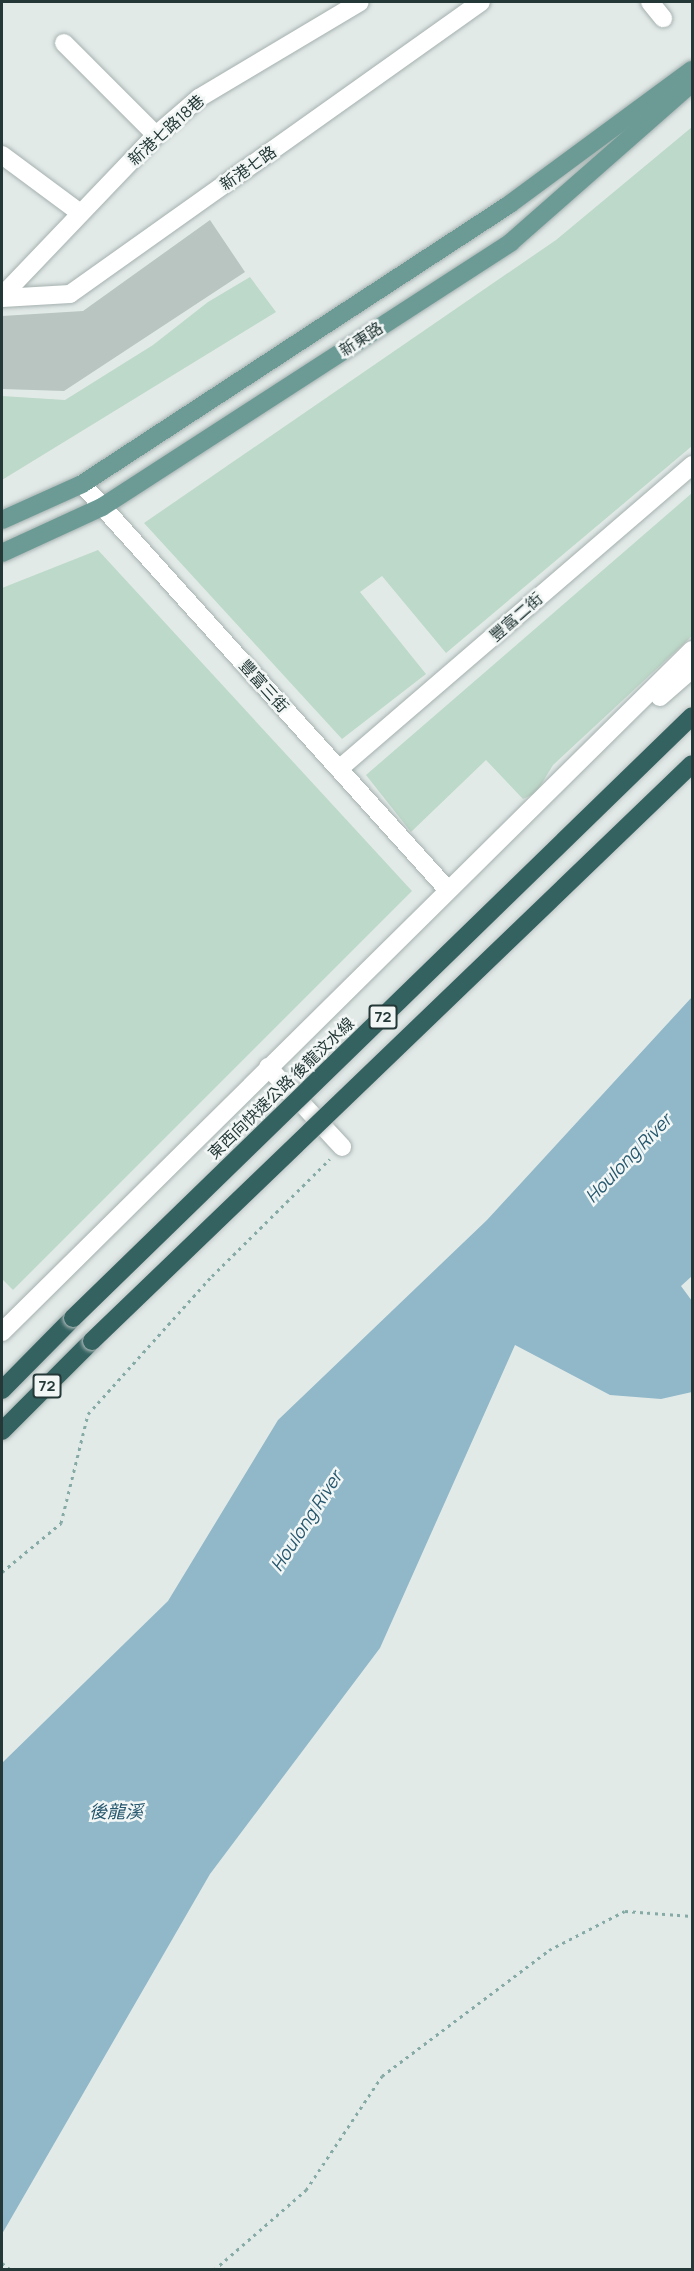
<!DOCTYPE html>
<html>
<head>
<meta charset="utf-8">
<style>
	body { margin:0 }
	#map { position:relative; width:694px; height:2271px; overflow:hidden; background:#e2eae8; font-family:Manrope,"Noto Sans TC",sans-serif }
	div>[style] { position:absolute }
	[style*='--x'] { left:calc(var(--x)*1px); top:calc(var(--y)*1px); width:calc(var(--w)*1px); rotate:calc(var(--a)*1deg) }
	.green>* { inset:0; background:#bdd9c9 }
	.water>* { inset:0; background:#90b8c9 }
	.building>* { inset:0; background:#b8c5c1 }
	.path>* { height:3px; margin-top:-1.5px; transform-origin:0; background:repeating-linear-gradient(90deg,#86aaa5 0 3px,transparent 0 7.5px) }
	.roads { filter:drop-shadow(0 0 2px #a5b1af) drop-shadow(0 0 2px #a5b1af) }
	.minor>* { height:18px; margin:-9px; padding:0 9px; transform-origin:9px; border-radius:9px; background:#fff }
	.major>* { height:18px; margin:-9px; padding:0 9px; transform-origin:9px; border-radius:9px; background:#6c9b96 }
	.highway>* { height:18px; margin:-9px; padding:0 9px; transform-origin:9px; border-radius:9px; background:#336260 }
	.bridges { filter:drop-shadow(0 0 2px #bdc4c3) drop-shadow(0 0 2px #bdc4c3) }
	.highway-bridge>* { height:18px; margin:-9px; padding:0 9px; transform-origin:9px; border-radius:9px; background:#336260 }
	span { translate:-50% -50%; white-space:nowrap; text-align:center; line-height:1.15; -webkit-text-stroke:5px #f2f7f6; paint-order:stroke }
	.shield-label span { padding:2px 4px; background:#f2f7f6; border:2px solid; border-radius:4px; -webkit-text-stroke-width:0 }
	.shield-label { font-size:15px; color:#243937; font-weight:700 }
	.street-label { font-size:16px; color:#243937 }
	.water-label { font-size:18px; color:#25576e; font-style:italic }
	.frame { position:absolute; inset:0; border:3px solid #243937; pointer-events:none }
</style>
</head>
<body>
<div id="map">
	<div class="green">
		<i style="clip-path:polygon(692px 127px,692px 446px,446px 653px,382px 576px,360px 592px,426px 674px,342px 739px,144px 523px,556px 240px)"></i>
		<i style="clip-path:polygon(250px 277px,276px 312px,2px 480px,2px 396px,65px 400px,153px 345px,208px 302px)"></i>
		<i style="clip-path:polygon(692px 493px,692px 636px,553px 765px,536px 793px,523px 799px,486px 760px,411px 832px,366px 775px)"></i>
		<i style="clip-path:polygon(98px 550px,412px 891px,13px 1290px,2px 1279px,2px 588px)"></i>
	</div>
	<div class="water">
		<i style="clip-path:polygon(692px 997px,692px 1276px,681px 1286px,692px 1301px,692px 1392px,661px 1399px,610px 1395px,515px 1345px,380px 1648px,210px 1874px,2px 2234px,2px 1763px,168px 1601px,278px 1420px,487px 1220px)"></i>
	</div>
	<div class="building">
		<i style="clip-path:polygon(210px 220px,245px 272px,64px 391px,2px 389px,2px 316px,83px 311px)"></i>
	</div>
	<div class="path">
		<i style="--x:2;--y:1572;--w:77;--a:-39.7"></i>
		<i style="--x:61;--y:1523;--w:112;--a:-76.1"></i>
		<i style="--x:88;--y:1414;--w:186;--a:-48.1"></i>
		<i style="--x:212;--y:1276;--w:166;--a:-44.8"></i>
		<i style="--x:2;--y:2263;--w:11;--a:38"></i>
		<i style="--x:214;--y:2270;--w:122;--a:-41"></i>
		<i style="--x:306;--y:2190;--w:137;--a:-56.3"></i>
		<i style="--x:382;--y:2076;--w:209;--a:-37"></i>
		<i style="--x:549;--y:1950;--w:85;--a:-27.2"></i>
		<i style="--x:625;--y:1911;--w:67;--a:4.3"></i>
	</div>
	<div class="roads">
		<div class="minor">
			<i style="--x:650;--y:2;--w:21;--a:51"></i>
			<i style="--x:64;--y:43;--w:130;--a:45"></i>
			<i style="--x:2;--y:155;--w:97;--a:36.6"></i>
			<i style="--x:2;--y:296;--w:223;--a:-46.3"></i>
			<i style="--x:156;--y:135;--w:57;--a:-40.7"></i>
			<i style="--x:199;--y:98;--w:187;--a:-30.8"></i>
			<i style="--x:2;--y:298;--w:68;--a:-3.4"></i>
			<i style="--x:70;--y:294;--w:504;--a:-35.39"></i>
			<i style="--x:82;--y:484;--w:545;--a:47.97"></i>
			<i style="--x:660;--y:697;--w:43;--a:-41.2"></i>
			<i style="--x:339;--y:769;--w:466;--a:-40.7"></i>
			<i style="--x:268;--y:1067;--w:109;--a:47.2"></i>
			<i style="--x:2;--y:1332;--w:970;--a:-44.67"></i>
		</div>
		<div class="major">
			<i style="--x:2;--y:520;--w:88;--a:-24.2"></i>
			<i style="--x:82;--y:484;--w:511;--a:-33.19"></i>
			<i style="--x:510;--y:204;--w:226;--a:-36.4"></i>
			<i style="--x:2;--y:553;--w:110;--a:-24.7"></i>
			<i style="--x:102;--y:507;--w:487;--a:-32.9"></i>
			<i style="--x:511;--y:242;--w:241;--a:-41.3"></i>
		</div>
		<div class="highway">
			<i style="--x:2;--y:1390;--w:101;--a:-45.4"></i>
			<i style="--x:2;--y:1431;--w:127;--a:-45"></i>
		</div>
	</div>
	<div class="bridges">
		<div class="highway-bridge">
			<i style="--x:73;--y:1318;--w:863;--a:-44.2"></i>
			<i style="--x:92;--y:1341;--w:832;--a:-43.88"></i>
		</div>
	</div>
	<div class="shield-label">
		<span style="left:383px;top:1017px">72</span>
		<span style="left:47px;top:1386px">72</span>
	</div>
	<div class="street-label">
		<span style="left:166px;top:130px;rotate:-42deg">新港七路18巷</span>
		<span style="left:248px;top:168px;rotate:-35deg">新港七路</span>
		<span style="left:361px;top:339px;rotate:-33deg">新東路</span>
		<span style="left:516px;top:617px;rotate:-41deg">豐富二街</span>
		<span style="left:264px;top:686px;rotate:48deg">豐富三街</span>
		<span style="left:281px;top:1088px;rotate:-44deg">東西向快速公路 後龍汶水線</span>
	</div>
	<div class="water-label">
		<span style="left:628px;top:1158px;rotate:-46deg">Houlong River</span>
		<span style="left:306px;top:1521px;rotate:-57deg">Houlong River</span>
		<span style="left:116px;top:1811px">後龍溪</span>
	</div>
	<div class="frame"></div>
</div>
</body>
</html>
